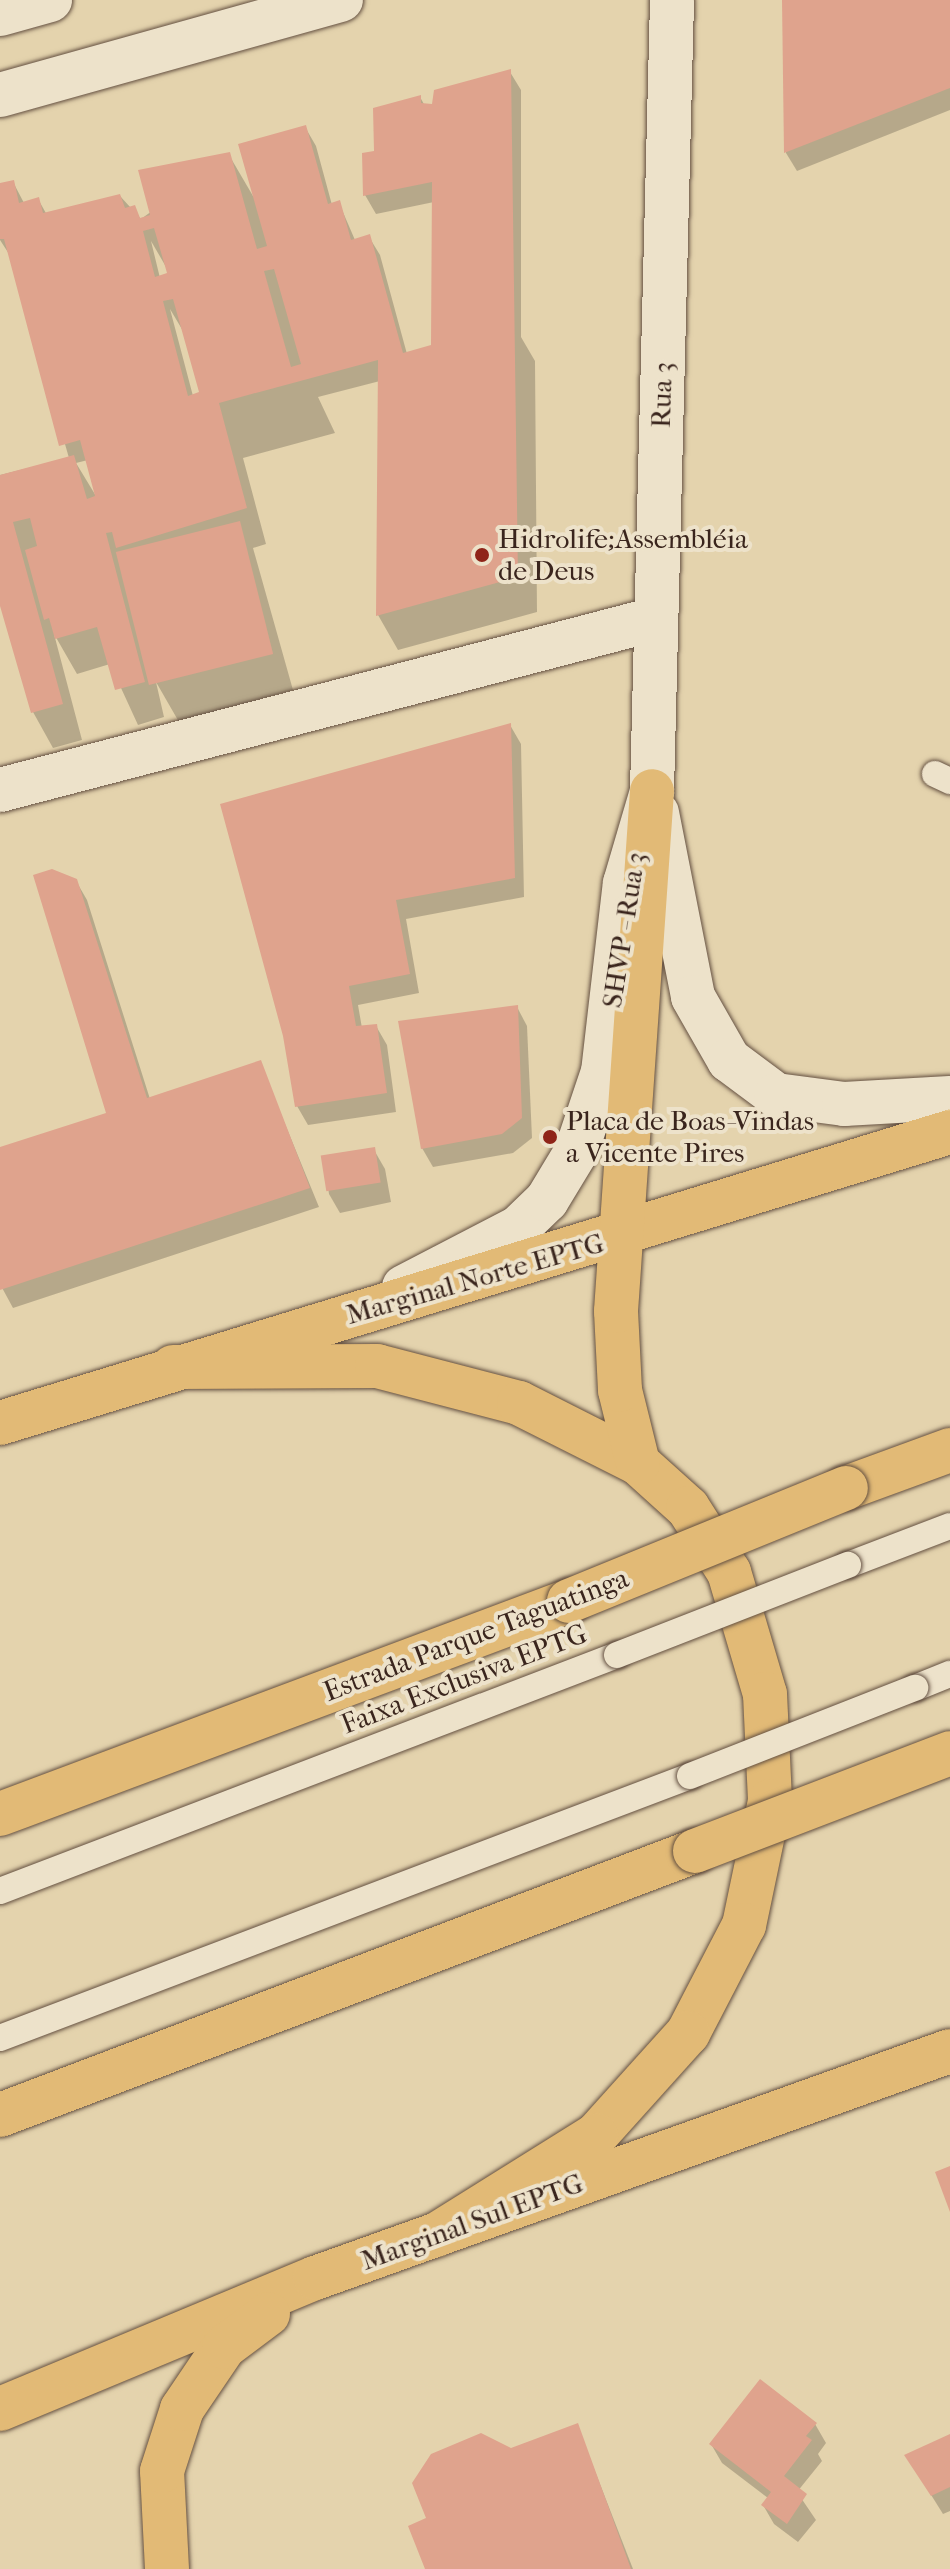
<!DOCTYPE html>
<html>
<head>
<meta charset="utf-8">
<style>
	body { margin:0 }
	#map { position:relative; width:950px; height:2569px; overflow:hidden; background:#e4d3ad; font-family:"IM FELL French Canon",serif }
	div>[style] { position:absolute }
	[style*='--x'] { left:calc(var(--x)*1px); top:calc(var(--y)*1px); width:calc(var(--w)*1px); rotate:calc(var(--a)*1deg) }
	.shadow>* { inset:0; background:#0003 }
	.building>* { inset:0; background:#dfa38d; transform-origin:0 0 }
	.roads { filter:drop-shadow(0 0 2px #645041) drop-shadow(0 0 2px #645041) }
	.lane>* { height:26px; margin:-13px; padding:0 13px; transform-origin:13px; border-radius:13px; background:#ede2ca }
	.street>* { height:44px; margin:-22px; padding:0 22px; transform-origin:22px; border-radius:22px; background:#ede2ca }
	.secondary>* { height:44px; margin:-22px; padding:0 22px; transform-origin:22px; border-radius:22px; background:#ede2ca }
	.primary>* { height:44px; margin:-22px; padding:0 22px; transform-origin:22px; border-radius:22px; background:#e2ba76 }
	.highway>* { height:44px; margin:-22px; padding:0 22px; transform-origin:22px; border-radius:22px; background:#e2ba76 }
	.bridges { filter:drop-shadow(0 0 2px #645041) drop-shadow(0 0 2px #645041) }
	.lane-bridge>* { height:26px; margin:-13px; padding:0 13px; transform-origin:13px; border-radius:13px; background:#ede2ca }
	.highway-bridge>* { height:44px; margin:-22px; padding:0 22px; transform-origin:22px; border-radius:22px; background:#e2ba76 }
	.dots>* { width:22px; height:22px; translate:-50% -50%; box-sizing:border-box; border:4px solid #ede2ca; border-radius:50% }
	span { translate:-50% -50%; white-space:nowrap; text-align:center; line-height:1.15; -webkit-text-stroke:8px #ede2ca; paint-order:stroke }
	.street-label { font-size:28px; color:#3a251d }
	.poi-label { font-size:28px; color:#3a251d }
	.left { translate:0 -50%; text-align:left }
</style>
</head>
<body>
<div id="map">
	<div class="shadow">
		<i style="clip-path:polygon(784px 0,950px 0,950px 110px,797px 171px,786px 153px)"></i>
		<i style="clip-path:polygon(evenodd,510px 72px,521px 90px,521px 337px,535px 361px,537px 612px,398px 650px,378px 615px,380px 381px,318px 397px,335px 433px,243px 458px,266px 544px,253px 548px,293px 690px,179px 722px,156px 682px,164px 717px,138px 725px,110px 664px,77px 674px,54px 634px,82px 740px,53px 748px,33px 712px,0 598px,0 475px,69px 458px,11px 257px,0 240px,0 185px,13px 182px,24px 203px,38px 199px,47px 215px,120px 196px,141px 219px,229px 155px,253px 196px,305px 127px,316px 146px,332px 205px,339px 203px,355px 240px,369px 237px,380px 255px,407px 354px,434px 347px,434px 202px,376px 214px,365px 195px,376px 153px,420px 97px,425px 106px,434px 107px,510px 72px,151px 241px,169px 272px,169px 275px,160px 278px,151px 241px,510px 72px,170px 309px,186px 336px,201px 394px,193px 396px,170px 309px,510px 72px,88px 460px,96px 496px,76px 463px,88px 460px)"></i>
		<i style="clip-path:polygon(510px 725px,521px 744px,524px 897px,406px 919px,419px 993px,358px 1005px,362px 1028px,376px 1026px,387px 1045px,396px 1112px,308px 1125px,297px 1106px,285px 1036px)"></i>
		<i style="clip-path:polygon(76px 881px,87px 900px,150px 1099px,260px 1063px,319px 1207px,13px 1308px,0 1284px,0 1150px,108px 1114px)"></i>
		<i style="clip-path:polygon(517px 1007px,527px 1026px,532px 1138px,513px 1153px,433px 1167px,422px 1148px)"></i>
		<i style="clip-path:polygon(374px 1150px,385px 1169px,391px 1202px,340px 1213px,329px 1194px,324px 1159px)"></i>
		<i style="clip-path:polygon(815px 2424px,826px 2443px,818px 2454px,822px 2461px,797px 2492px,816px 2520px,798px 2542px,774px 2524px,763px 2505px,768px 2498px,722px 2463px,711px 2444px)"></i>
		<i style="clip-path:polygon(577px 2425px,633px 2569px,428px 2569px,428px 2519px,511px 2450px)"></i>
		<i style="clip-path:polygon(950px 2436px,950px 2511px,943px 2514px,918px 2474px)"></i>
	</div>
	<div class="building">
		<i style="clip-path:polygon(782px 0,950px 0,950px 88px,784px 153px)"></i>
		<i style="clip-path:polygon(evenodd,511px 69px,518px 577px,376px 616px,378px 360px,248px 395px,219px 403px,247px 508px,116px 548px,112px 532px,106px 533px,145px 682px,115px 690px,97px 627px,55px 639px,49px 618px,44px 620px,25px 550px,37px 546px,30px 518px,13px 522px,63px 704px,31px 713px,0 606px,0 475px,74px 455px,87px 499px,95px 496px,80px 440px,59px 446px,4px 239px,0 239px,0 183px,14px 180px,19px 203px,39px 197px,43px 213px,120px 194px,125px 208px,135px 205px,140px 218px,150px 215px,138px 170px,230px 152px,257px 249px,267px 246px,238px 144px,306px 125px,328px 204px,340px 200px,351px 240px,370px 234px,403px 353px,431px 345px,432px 182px,363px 196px,362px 153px,374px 151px,373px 108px,421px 95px,421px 103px,432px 104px,434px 90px,511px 69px,154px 228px,167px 273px,155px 277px,143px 231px,154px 228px,511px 69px,274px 269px,301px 364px,291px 367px,264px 271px,274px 269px,511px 69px,173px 299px,199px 392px,188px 396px,163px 301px,173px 299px)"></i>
		<i style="left:240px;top:521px;width:137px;height:128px;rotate:76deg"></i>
		<i style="clip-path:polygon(511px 723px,515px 878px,396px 900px,410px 974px,349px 986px,356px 1026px,377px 1024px,387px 1093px,295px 1107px,283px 1036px,220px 804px)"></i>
		<i style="clip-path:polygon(52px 869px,77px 879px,147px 1098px,261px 1060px,310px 1188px,0 1290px,0 1147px,106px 1113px,33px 875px)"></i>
		<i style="clip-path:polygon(518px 1005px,522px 1118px,502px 1134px,421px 1149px,398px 1021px)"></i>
		<i style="left:375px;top:1147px;width:36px;height:55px;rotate:81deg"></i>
		<i style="clip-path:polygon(950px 2166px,950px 2212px,935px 2172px)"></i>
		<i style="clip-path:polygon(760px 2379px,817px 2423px,806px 2436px,812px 2440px,784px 2476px,807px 2494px,787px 2524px,761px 2505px,771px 2492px,709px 2444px)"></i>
		<i style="clip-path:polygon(578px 2423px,631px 2569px,425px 2569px,408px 2526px,426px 2518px,412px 2483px,431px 2454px,481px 2433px,511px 2448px)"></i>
		<i style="clip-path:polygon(950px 2434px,950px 2487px,931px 2496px,904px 2455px)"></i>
	</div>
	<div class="roads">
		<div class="lane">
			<i style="--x:935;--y:774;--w:17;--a:25"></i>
			<i style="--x:848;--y:1565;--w:109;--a:-20.9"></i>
			<i style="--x:915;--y:1688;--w:38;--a:-22"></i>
			<i style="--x:0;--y:1891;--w:661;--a:-20.93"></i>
			<i style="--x:0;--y:2038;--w:738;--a:-20.79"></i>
		</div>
		<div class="street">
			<i style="--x:0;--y:790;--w:677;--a:-14.63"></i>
		</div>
		<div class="secondary">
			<i style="--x:0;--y:14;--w:52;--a:-15.6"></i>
			<i style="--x:0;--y:95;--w:354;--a:-15.6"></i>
			<i style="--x:657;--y:813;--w:187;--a:78.9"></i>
			<i style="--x:693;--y:997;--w:73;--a:60.3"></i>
			<i style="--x:729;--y:1060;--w:59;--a:36.7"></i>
			<i style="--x:776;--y:1095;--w:69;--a:7.5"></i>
			<i style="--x:844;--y:1104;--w:106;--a:-3.2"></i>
			<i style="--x:404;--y:1287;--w:128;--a:-27.4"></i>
			<i style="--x:518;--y:1228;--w:40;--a:-44"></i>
			<i style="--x:547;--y:1200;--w:56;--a:-58.9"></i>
			<i style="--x:576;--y:1152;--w:84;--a:-71.4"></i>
			<i style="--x:603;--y:1072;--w:190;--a:-83.4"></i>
			<i style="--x:625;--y:883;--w:96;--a:-73.6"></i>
			<i style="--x:652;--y:791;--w:791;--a:-88.55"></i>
		</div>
		<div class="primary">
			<i style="--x:173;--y:1367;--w:204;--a:-0.3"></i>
			<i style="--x:377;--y:1366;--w:147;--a:14.6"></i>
			<i style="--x:519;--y:1403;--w:133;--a:26.8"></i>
			<i style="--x:638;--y:1463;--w:67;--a:42"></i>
			<i style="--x:688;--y:1508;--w:76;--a:57.4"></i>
			<i style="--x:729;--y:1572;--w:127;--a:73.6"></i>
			<i style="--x:765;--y:1694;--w:107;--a:87.3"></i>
			<i style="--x:770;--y:1801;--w:127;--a:101.8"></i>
			<i style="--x:744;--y:1925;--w:122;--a:117.4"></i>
			<i style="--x:688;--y:2033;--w:137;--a:132"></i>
			<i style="--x:596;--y:2135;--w:189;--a:148"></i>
			<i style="--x:0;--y:1423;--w:994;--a:-17.03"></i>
			<i style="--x:638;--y:1463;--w:75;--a:-103.9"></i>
			<i style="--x:620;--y:1390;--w:79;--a:-92.9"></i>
			<i style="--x:616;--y:1311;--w:521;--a:-86.04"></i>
			<i style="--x:0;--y:2409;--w:341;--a:-22.6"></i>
			<i style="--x:315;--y:2278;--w:674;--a:-19.67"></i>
			<i style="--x:167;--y:2569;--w:98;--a:-92.9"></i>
			<i style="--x:162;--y:2471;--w:65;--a:-72.1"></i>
			<i style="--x:182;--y:2409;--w:75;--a:-55.9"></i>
			<i style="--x:224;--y:2347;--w:55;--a:-36.9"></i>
		</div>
		<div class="highway">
			<i style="--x:846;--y:1488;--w:111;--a:-20.1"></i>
			<i style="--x:0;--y:1814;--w:608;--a:-20.52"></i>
			<i style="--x:0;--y:2115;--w:743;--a:-20.8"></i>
		</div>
	</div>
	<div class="bridges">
		<div class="lane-bridge">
			<i style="--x:617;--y:1655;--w:248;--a:-21.3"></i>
			<i style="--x:690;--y:1776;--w:242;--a:-21.4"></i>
		</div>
		<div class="highway-bridge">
			<i style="--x:569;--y:1601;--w:299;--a:-22.2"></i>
			<i style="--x:695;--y:1851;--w:273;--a:-21"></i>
		</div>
	</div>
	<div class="dots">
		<i style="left:482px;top:555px;background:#8f2418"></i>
		<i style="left:550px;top:1137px;background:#8f2418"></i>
	</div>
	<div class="street-label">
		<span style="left:662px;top:395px;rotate:-88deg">Rua 3</span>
		<span style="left:624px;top:930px;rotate:-81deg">SHVP - Rua 3</span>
		<span style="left:475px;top:1279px;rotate:-16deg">Marginal Norte EPTG</span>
		<span style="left:476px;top:1635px;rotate:-21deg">Estrada Parque Taguatinga</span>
		<span style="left:464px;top:1679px;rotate:-21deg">Faixa Exclusiva EPTG</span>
		<span style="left:472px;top:2222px;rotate:-20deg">Marginal Sul EPTG</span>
	</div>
	<div class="poi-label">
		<span class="left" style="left:498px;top:555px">Hidrolife;Assembléia<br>de Deus</span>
		<span class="left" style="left:566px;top:1137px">Placa de Boas-Vindas<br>a Vicente Pires</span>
	</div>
</div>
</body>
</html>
